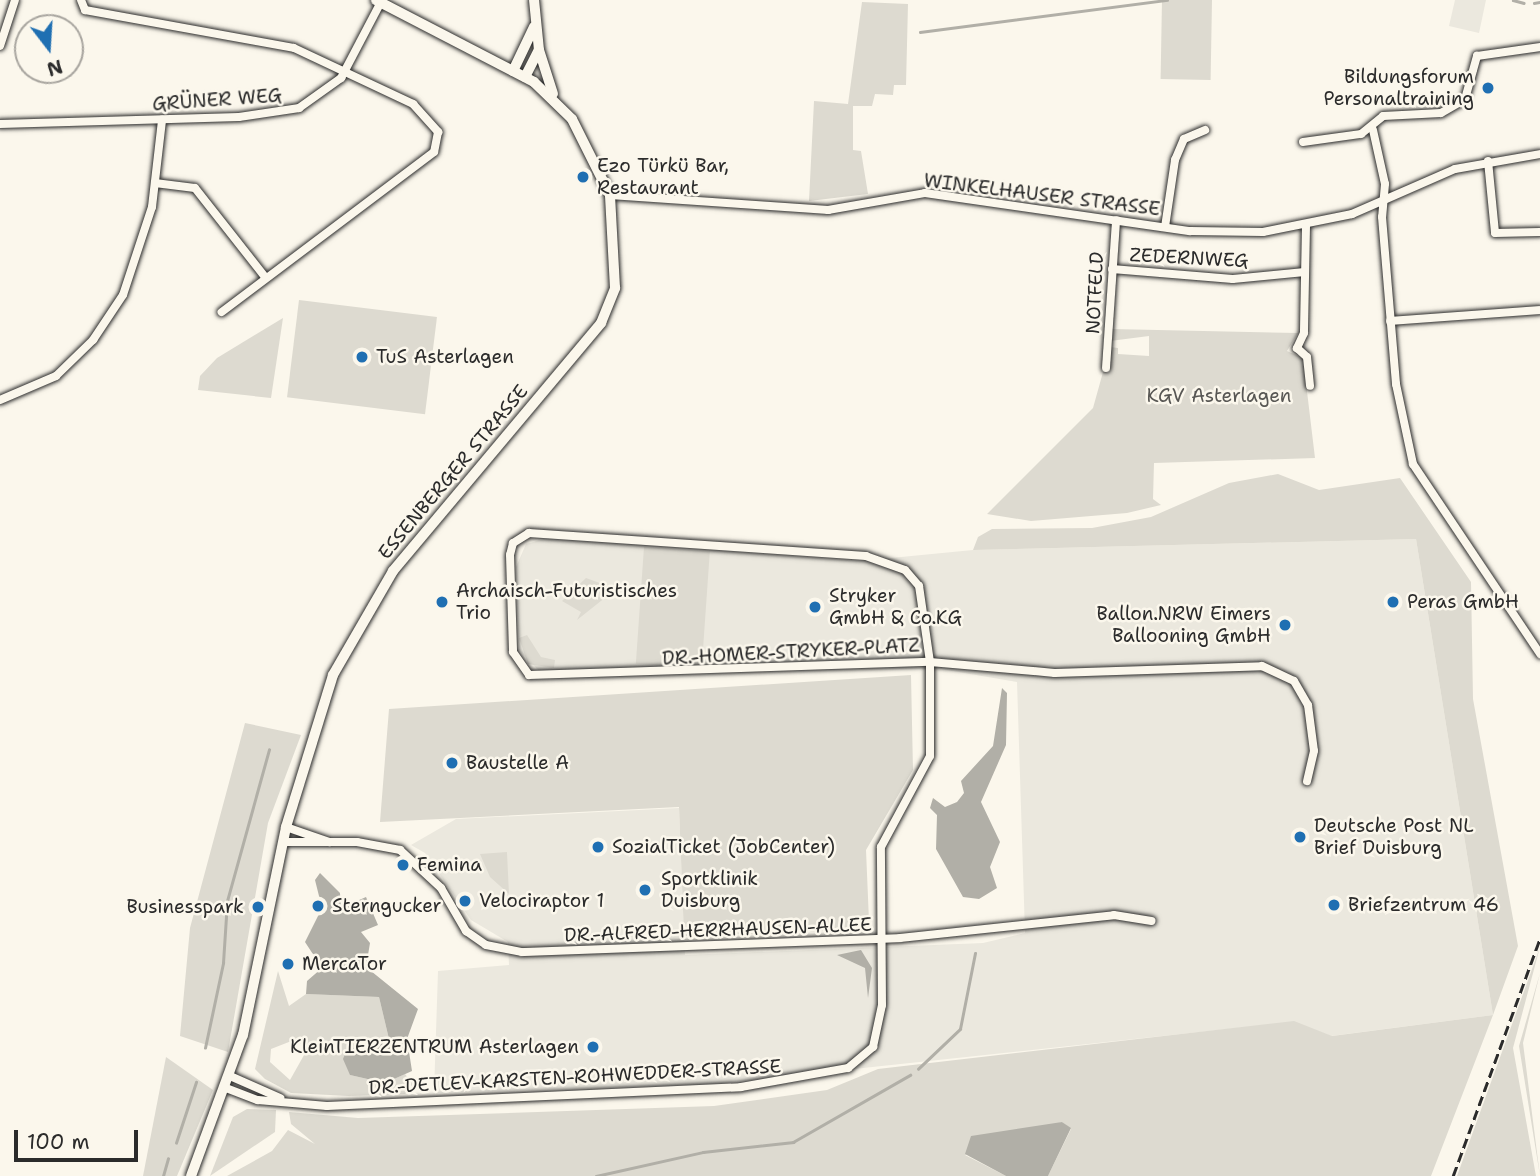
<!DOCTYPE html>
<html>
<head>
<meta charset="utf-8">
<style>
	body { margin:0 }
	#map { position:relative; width:1540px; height:1176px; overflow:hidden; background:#fbf7ec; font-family:"Shantell Sans",sans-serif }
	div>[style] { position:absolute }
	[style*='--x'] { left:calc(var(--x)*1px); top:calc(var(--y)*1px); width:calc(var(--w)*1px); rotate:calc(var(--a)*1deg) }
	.built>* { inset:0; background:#ebe8de }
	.green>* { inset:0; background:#dddad0; transform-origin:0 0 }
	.water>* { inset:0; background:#b1afa7 }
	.stream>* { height:2.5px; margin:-1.25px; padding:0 1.25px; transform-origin:1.25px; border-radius:1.25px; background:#b1afa7 }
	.roads { filter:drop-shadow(0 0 2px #2b2b2b) drop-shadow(0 0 2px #2b2b2b) }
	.minor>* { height:8px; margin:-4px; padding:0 4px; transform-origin:4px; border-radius:4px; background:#fbf7ec }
	.tertiary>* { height:10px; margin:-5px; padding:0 5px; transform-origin:5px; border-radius:5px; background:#fbf7ec }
	.secondary>* { height:10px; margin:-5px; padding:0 5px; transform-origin:5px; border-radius:5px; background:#fbf7ec }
	.rail>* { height:2.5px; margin-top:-1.25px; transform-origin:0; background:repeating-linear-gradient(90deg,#2b2b2b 0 10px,transparent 0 15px) }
	.dots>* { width:19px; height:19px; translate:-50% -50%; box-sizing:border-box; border:4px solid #fbf7ec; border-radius:50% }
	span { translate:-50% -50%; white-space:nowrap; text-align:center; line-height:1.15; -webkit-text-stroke:5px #fbf7ec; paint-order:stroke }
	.poi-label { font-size:19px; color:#2b2b2b }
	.right { translate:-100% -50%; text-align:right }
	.left { translate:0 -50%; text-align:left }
	.street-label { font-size:19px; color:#2b2b2b }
	.park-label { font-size:19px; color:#585754 }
	.north { position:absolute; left:14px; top:14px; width:70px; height:70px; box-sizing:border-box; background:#fbf7ec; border:2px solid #a8a59f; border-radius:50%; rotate:163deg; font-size:19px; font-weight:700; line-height:28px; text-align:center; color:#2b2b2b }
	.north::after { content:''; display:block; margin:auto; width:24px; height:32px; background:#1f6fb2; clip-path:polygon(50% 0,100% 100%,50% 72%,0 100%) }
	.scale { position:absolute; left:14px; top:1130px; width:124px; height:32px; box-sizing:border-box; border:4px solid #2b2b2b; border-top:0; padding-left:9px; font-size:21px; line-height:24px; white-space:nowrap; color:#2b2b2b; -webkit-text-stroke:5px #fbf7ec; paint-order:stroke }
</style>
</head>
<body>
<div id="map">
	<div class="built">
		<i style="clip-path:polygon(1455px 0,1486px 0,1479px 33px,1449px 26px)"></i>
		<i style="clip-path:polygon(548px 538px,860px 561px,973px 550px,1416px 539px,1493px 1015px,1331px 1036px,1294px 1022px,713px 1084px,434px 1093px,438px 971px,509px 965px,508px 942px,471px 920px,425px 853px,411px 845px,456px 819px,679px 808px,685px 955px,983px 943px,1025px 933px,1017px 682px,941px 669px,540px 672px,519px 650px,516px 567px,526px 544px)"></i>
	</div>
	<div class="green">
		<i style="left:1212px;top:0;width:80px;height:50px;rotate:91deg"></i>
		<i style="clip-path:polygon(862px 2px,908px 4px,906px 85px,894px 85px,893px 95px,875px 94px,872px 106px,853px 106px,853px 150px,861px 151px,868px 194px,809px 201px,814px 101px,848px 104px)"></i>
		<i style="left:299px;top:300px;width:139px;height:98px;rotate:7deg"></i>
		<i style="clip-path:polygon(283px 318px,271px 398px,198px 390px,200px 376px,217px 358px)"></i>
		<i style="clip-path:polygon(1112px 329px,1298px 333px,1287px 351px,1303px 358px,1315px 458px,1154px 463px,1153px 499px,1161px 505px,1127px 513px,1031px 521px,987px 514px,1093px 408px,1110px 347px,1118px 348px,1118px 354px,1149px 356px,1149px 336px,1110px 341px)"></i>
		<i style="clip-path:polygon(1278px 474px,1319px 490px,1400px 478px,1471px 582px,1473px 699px,1518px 946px,1493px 1015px,1431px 1176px,1048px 1176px,1071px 1129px,1062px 1122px,965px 1155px,1006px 1176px,227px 1176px,272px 1151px,288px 1130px,315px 1144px,291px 1124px,289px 1112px,358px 1118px,714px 1106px,827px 1090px,878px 1069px,1294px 1021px,1332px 1036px,1493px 1015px,1416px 539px,973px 550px,978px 537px,992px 529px,1092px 528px,1151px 517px,1229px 483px)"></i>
		<i style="left:644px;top:547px;width:66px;height:117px;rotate:4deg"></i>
		<i style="clip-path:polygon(586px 578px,616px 589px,577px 620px,581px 612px,562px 601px)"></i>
		<i style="clip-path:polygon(527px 635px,541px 657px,555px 660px,554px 668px,528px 664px,519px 638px)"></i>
		<i style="clip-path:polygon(911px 675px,913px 770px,866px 850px,869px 921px,853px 930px,684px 936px,679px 807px,380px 822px,389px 709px)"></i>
		<i style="clip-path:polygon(245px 723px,301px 735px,268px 823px,228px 1052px,180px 1036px,190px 928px)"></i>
		<i style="clip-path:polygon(507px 852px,507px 853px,509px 894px,490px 877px,480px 854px)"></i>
		<i style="clip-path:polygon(1540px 947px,1513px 1048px,1536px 1176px,1457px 1176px)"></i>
		<i style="clip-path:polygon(evenodd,278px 971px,289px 1006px,306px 994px,379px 997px,389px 1039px,367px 1050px,350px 1075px,385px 1083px,405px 1074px,414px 1085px,405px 1094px,349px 1096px,291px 1093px,265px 1079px,255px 1069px,278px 971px,294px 1040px,308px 1048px,290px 1080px,270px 1062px,271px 1049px,294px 1040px)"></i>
		<i style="clip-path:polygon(1540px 973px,1523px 1043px,1540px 1176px,1519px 1046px)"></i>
		<i style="clip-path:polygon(166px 1057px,213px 1090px,177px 1176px,143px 1176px)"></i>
		<i style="clip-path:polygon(247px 1109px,276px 1110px,275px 1132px,210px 1176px,233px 1117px)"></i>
	</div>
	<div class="water">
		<i style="clip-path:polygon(1002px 688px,1007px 693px,1006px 745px,981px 802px,1000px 842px,990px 867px,997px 888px,979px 899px,963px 897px,936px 849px,937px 815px,930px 808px,933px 798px,945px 807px,957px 802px,964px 793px,961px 781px,993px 746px)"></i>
		<i style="clip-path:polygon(320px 873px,340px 893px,341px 908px,366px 897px,378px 925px,361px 932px,370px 943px,366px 967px,418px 1009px,407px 1039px,412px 1071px,385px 1083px,350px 1075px,343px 1059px,348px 1047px,367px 1050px,389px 1039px,379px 997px,306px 994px,307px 981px,322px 968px,305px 942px,322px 908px,315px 880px)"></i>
		<i style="clip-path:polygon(861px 950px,872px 968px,868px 998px,865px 968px,837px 955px)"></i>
		<i style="clip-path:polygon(1062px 1122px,1071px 1128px,1048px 1176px,1006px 1176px,965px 1154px,971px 1136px)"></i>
	</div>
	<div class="stream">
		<i style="--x:1513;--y:0;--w:11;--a:15"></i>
		<i style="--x:1534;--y:3;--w:6;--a:-9"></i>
		<i style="--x:920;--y:32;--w:249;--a:-7.4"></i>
		<i style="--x:205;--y:1048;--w:87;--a:-78"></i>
		<i style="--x:223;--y:963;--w:62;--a:-86.3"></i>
		<i style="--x:227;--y:901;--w:157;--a:-74.5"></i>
		<i style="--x:918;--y:1069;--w:58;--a:-43.6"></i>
		<i style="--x:960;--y:1029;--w:77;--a:-78.8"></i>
		<i style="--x:176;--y:1143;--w:64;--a:-71.8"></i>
		<i style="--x:163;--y:1176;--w:18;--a:-74"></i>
		<i style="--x:596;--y:1176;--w:110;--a:-12.6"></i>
		<i style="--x:703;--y:1152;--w:91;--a:-6.3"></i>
		<i style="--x:793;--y:1142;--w:135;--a:-29.8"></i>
	</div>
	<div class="roads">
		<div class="minor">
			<i style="--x:81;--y:0;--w:11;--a:68"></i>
			<i style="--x:85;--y:10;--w:212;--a:10.3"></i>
			<i style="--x:294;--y:48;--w:132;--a:25.2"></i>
			<i style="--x:413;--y:104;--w:38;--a:48"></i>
			<i style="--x:438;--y:132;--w:20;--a:101"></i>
			<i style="--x:434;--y:152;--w:266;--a:143"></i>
			<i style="--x:0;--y:46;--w:48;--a:-71.9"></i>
			<i style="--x:0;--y:124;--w:239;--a:-1.7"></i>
			<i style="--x:239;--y:117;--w:61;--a:-8.5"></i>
			<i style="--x:299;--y:108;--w:52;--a:-35.5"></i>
			<i style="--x:341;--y:78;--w:88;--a:-62.3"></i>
			<i style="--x:1373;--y:130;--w:55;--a:77.5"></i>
			<i style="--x:1385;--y:184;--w:33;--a:95"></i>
			<i style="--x:1382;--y:217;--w:168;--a:85.2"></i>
			<i style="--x:1396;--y:384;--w:82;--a:78"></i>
			<i style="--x:1413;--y:464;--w:229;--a:56.2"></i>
			<i style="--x:1303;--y:142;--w:59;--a:-7.9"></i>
			<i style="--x:1361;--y:134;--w:28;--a:-39"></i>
			<i style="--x:1383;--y:116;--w:58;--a:-3"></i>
			<i style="--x:1441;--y:113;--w:28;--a:-30"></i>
			<i style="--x:1465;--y:99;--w:45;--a:-74.4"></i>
			<i style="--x:1477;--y:56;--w:64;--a:-8.1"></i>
			<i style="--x:1488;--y:161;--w:72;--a:84.4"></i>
			<i style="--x:1495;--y:233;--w:45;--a:-1.3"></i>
			<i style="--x:155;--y:183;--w:40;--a:7.1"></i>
			<i style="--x:195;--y:188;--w:113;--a:51.8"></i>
			<i style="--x:610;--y:195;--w:219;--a:3.9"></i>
			<i style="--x:828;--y:210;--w:98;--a:-9.9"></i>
			<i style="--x:925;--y:193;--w:268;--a:8.2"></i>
			<i style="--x:1190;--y:231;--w:73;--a:0.8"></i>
			<i style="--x:1263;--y:232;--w:91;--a:-11.4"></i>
			<i style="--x:1352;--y:214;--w:112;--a:-23.6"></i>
			<i style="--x:1455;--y:169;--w:86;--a:-10"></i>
			<i style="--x:1306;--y:226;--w:107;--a:91.1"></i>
			<i style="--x:1304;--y:333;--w:17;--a:115"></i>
			<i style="--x:1297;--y:348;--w:13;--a:42"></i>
			<i style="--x:1307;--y:357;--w:29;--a:84"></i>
			<i style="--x:1165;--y:227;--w:68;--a:-81.5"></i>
			<i style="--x:1175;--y:160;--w:23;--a:-67"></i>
			<i style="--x:1184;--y:139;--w:23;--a:-23"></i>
			<i style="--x:1112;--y:269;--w:121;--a:4.7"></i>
			<i style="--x:1233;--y:279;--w:72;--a:-5.6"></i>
			<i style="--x:1390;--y:321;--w:150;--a:-4.2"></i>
			<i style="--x:1106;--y:368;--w:148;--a:-86.1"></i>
			<i style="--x:0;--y:400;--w:61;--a:-23.2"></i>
			<i style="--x:56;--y:376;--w:52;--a:-44.2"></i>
			<i style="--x:93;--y:340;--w:54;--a:-56.3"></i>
			<i style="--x:123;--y:295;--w:93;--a:-71.8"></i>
			<i style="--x:152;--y:207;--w:88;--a:-83.4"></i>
			<i style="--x:286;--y:827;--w:46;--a:19.2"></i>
			<i style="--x:283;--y:842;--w:74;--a:0"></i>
			<i style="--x:357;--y:842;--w:44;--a:10.5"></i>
			<i style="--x:400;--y:850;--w:56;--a:42.8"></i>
			<i style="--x:441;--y:888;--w:50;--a:59.8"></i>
			<i style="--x:466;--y:931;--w:24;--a:35"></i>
			<i style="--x:486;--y:945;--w:37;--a:11"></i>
			<i style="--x:522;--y:952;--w:378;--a:-2.1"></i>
			<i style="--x:900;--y:938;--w:215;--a:-6.1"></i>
			<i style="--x:1114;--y:915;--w:38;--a:9"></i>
			<i style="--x:230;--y:1076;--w:55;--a:23.7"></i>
			<i style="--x:226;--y:1088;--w:34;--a:21"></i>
			<i style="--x:258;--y:1100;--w:69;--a:5"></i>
			<i style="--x:327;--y:1106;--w:414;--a:-2.6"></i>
			<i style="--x:741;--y:1087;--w:109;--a:-10.1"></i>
			<i style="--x:848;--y:1068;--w:33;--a:-40"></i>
			<i style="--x:873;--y:1047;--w:43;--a:-77.9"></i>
			<i style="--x:882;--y:1005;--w:158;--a:-90.4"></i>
			<i style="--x:881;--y:847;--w:103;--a:-61.7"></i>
			<i style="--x:930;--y:756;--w:94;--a:-90"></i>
			<i style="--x:930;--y:662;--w:77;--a:-98.2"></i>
			<i style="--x:919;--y:586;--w:21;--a:-131"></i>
			<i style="--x:905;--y:570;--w:41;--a:-160.3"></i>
			<i style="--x:866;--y:556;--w:338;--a:-176.1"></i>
			<i style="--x:529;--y:533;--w:19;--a:148"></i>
			<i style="--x:513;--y:543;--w:12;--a:104"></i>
			<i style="--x:510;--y:555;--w:97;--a:88.2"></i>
			<i style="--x:513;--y:652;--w:28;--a:55"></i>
			<i style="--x:529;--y:675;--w:401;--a:-1.9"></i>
			<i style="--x:930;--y:662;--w:125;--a:5"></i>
			<i style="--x:1055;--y:673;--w:207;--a:-1.9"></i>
			<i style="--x:1262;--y:666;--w:35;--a:25"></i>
			<i style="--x:1294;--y:681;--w:28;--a:60"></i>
			<i style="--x:1308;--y:705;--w:46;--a:82.6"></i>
			<i style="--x:1314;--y:751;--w:31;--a:103"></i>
		</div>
		<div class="tertiary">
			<i style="--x:513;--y:71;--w:49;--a:-64.5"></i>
			<i style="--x:525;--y:77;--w:30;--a:-63"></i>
			<i style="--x:539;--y:50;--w:50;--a:-95.7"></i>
		</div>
		<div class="secondary">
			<i style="--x:539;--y:50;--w:46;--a:72.3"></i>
			<i style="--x:191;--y:1176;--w:150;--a:-69.8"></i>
			<i style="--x:243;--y:1035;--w:212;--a:-78.3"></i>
			<i style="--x:286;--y:827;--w:159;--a:-72.8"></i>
			<i style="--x:333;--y:675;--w:120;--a:-60"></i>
			<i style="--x:393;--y:571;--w:324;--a:-50"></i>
			<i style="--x:601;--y:323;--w:38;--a:-68"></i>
			<i style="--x:615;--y:288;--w:93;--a:-93.1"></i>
			<i style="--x:610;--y:195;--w:85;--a:-116.6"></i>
			<i style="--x:572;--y:119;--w:53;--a:-135.8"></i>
			<i style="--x:534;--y:82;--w:178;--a:-152.6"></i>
		</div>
	</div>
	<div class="rail">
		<i style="--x:1453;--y:1176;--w:253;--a:-69.9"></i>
	</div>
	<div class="dots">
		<i style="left:1488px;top:88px;background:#1f6fb2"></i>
		<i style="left:583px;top:177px;background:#1f6fb2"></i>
		<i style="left:362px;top:357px;background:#1f6fb2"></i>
		<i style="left:442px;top:602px;background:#1f6fb2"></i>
		<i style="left:1393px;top:602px;background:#1f6fb2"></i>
		<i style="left:815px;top:607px;background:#1f6fb2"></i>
		<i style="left:1285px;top:625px;background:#1f6fb2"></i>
		<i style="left:452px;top:763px;background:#1f6fb2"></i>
		<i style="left:1300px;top:837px;background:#1f6fb2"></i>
		<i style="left:598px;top:847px;background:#1f6fb2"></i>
		<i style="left:403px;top:865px;background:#1f6fb2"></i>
		<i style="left:645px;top:890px;background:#1f6fb2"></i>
		<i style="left:465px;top:901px;background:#1f6fb2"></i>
		<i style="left:1334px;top:905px;background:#1f6fb2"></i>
		<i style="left:318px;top:906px;background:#1f6fb2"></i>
		<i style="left:258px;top:907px;background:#1f6fb2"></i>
		<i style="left:288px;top:964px;background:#1f6fb2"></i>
		<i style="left:593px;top:1047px;background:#1f6fb2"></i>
	</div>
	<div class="poi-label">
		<span class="right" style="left:1474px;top:88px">Bildungsforum<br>Personaltraining</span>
		<span class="left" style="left:597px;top:177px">Ezo Türkü Bar,<br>Restaurant</span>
		<span class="left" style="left:376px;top:357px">TuS Asterlagen</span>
		<span class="left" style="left:456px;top:602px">Archaisch-Futuristisches<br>Trio</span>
		<span class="left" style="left:829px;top:607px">Stryker<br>GmbH &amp; Co.KG</span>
		<span class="left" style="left:1407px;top:602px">Peras GmbH</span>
		<span class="right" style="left:1271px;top:625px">Ballon.NRW Eimers<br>Ballooning GmbH</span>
		<span class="left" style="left:466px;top:763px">Baustelle A</span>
		<span class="left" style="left:1314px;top:837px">Deutsche Post NL<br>Brief Duisburg</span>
		<span class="left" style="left:612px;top:847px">SozialTicket (JobCenter)</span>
		<span class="left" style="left:417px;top:865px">Femina</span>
		<span class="left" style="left:661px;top:890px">Sportklinik<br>Duisburg</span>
		<span class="left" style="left:479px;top:901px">Velociraptor 1</span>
		<span class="left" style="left:1348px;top:905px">Briefzentrum 46</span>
		<span class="left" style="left:332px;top:906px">Sterngucker</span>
		<span class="right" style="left:244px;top:907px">Businesspark</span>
		<span class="left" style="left:302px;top:964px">MercaTor</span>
		<span class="right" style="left:579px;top:1047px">KleinTIERZENTRUM Asterlagen</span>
	</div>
	<div class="street-label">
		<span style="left:217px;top:100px;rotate:-4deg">GRÜNER WEG</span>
		<span style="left:1042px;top:195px;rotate:7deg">WINKELHAUSER STRASSE</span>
		<span style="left:1189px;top:258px;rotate:3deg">ZEDERNWEG</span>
		<span style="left:1095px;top:293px;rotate:-87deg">NOTFELD</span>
		<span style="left:453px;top:472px;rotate:-50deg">ESSENBERGER STRASSE</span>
		<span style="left:791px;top:652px;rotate:-3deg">DR.-HOMER-STRYKER-PLATZ</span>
		<span style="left:718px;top:930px;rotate:-2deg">DR.-ALFRED-HERRHAUSEN-ALLEE</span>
		<span style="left:575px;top:1077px;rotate:-3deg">DR.-DETLEV-KARSTEN-ROHWEDDER-STRASSE</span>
	</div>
	<div class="park-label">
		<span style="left:1219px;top:396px">KGV Asterlagen</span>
	</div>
	<div class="north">N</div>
	<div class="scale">100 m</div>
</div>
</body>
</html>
